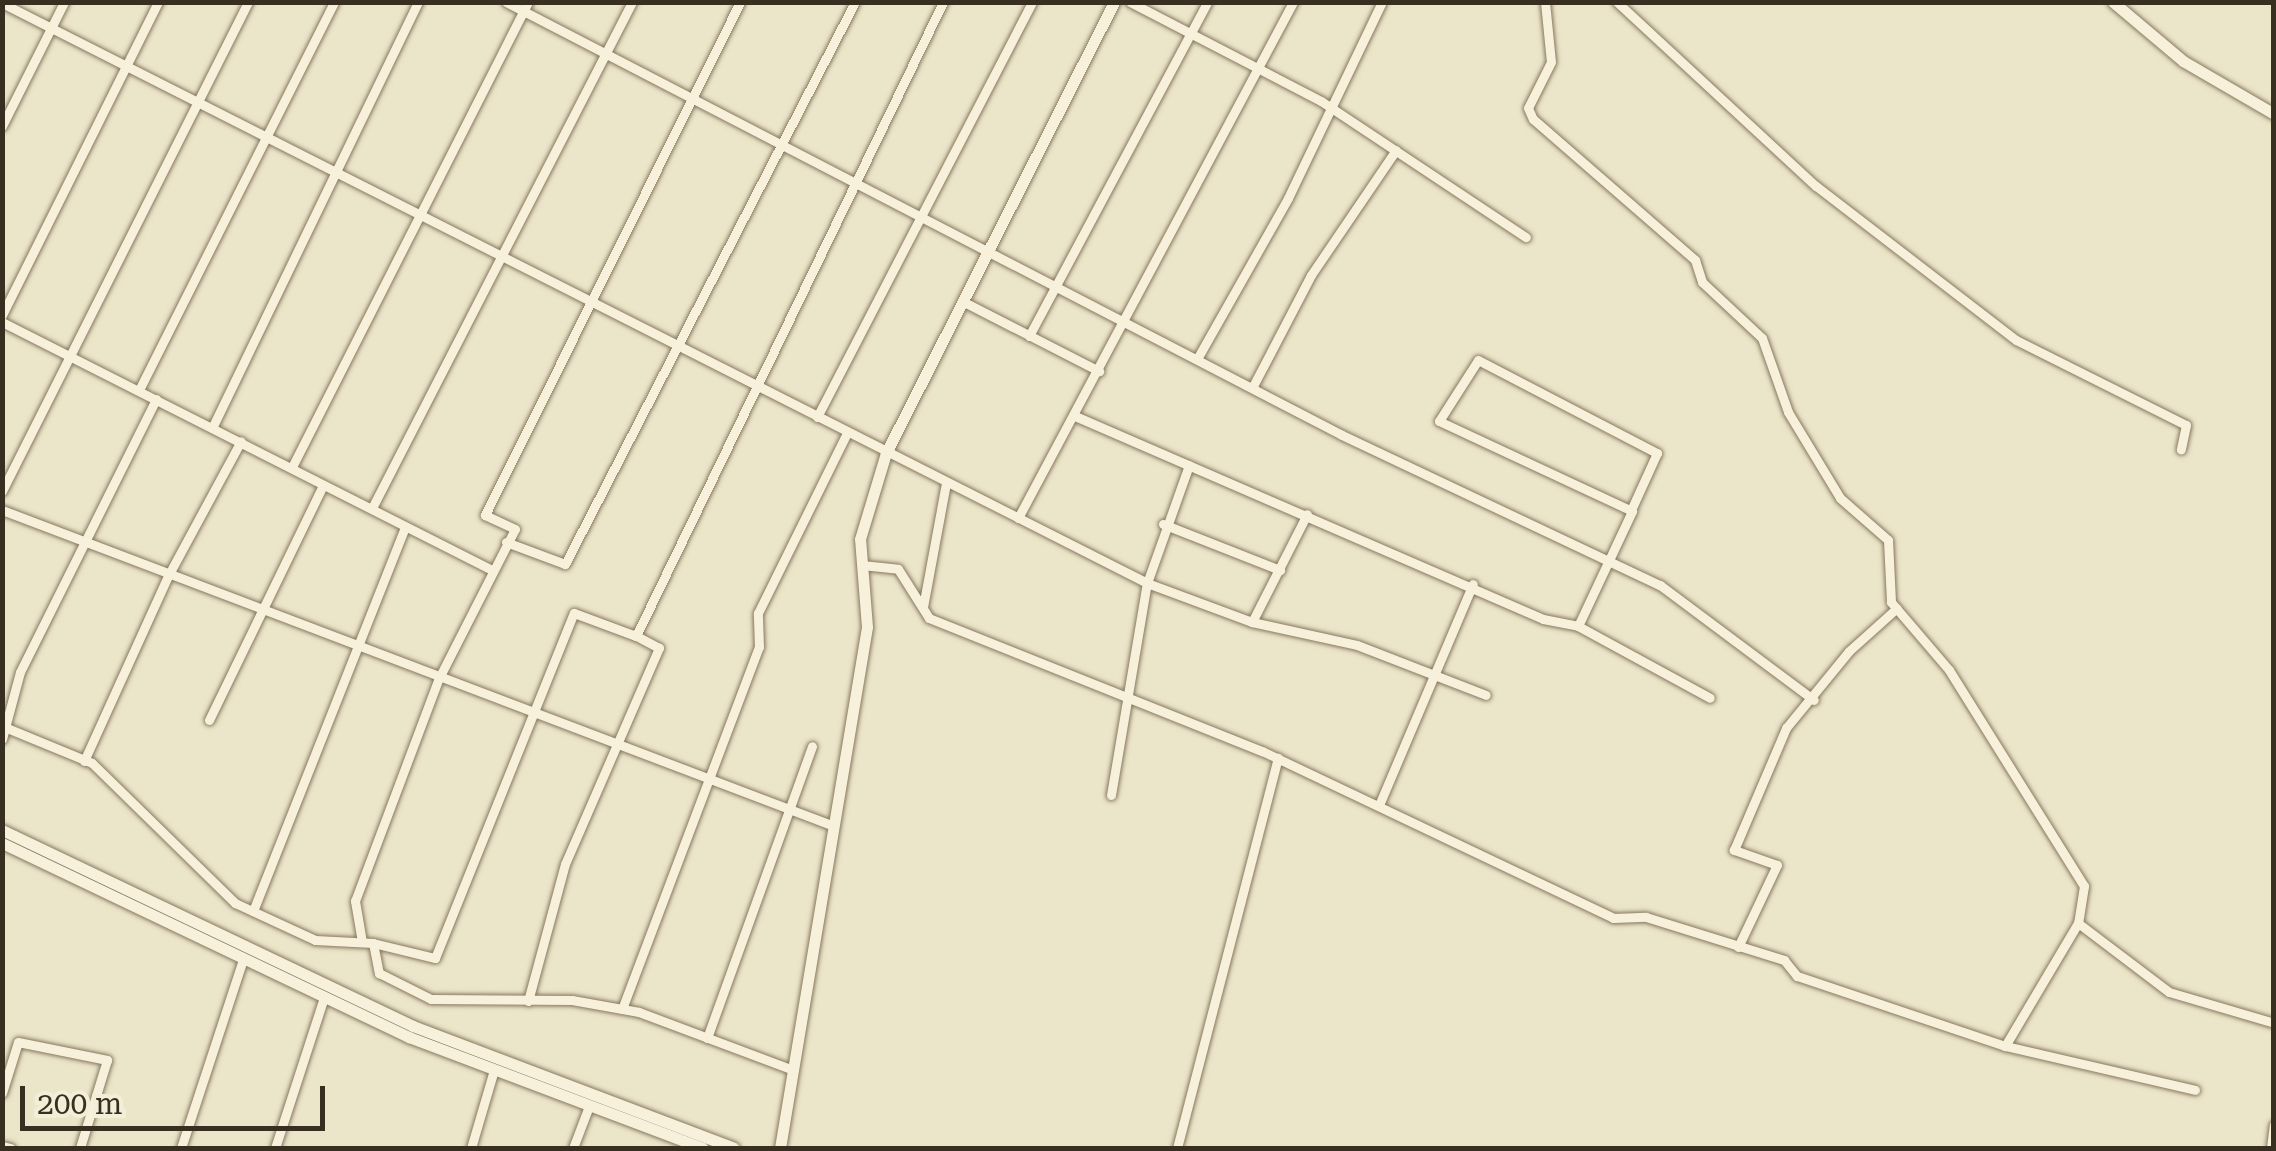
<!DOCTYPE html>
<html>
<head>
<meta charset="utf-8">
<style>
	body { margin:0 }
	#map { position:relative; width:2276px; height:1151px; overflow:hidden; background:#ebe5c9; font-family:"Roboto Serif",serif }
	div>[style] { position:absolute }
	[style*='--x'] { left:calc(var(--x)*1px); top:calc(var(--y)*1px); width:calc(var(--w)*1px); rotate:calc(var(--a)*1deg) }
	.roads { filter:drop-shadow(0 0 2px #87785f) drop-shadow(0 0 2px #87785f) }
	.minor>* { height:9px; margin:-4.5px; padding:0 4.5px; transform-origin:4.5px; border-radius:4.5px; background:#f7f1dc }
	.tertiary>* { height:11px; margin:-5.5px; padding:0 5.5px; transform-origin:5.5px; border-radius:5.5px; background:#f7f1dc }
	span { translate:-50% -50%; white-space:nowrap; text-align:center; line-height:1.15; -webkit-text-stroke:8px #f3eed8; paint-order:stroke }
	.frame { position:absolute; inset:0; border:5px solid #382f21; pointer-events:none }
	.scale { position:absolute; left:20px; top:1086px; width:305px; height:45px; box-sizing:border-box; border:5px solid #382f21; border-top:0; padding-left:12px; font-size:30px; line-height:35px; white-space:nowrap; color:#382f21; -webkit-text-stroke:8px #f3eed8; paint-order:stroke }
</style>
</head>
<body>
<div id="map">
	<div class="roads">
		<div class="minor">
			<i style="--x:506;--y:2;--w:941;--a:27.38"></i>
			<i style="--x:1342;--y:435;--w:352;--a:25.3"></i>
			<i style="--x:1660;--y:585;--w:192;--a:36.8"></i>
			<i style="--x:1130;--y:2;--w:215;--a:27.4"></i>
			<i style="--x:1321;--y:101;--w:246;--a:33.6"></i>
			<i style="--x:1545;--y:2;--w:60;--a:84.3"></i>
			<i style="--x:1551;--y:62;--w:51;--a:116.6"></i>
			<i style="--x:1528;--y:108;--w:12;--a:66"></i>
			<i style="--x:1533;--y:119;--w:215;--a:41"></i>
			<i style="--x:1695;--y:260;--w:23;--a:72"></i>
			<i style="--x:1702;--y:282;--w:82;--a:43"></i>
			<i style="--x:1762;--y:338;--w:78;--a:70.6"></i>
			<i style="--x:1788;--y:412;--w:100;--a:58.8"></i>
			<i style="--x:1840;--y:498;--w:64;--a:41.2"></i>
			<i style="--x:1888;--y:540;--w:62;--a:87.2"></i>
			<i style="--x:1891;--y:602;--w:89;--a:49.5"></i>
			<i style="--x:1949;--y:670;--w:255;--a:58"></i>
			<i style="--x:2084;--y:886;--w:37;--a:99"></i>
			<i style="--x:2078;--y:923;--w:114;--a:37.2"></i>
			<i style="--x:2169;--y:992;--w:109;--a:16.4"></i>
			<i style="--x:1617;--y:2;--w:271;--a:42.8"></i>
			<i style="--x:1816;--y:186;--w:252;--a:37.6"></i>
			<i style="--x:2016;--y:340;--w:190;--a:26.6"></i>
			<i style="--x:2186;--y:425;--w:25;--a:102"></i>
			<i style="--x:2;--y:3;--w:1284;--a:26.86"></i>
			<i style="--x:1147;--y:583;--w:112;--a:20.4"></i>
			<i style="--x:1252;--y:622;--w:107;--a:12.4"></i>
			<i style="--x:1357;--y:645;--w:138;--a:21.2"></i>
			<i style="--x:2;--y:126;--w:139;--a:-63.4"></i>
			<i style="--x:964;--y:302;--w:152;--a:27.1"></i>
			<i style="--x:2;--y:315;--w:350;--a:-63.5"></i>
			<i style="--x:2;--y:322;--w:547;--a:26.85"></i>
			<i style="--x:1029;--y:336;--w:378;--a:-61.9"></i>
			<i style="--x:1197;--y:359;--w:185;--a:-60.5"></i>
			<i style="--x:1288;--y:198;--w:217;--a:-64.4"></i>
			<i style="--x:1252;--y:388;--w:127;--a:-62.4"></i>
			<i style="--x:1311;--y:275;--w:151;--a:-55.8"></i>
			<i style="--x:139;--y:390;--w:434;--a:-63.3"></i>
			<i style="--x:1075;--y:416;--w:510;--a:23.45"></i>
			<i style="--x:1543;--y:619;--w:36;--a:11"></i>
			<i style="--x:1578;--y:626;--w:150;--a:28.6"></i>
			<i style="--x:817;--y:417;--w:467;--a:-62.6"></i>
			<i style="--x:213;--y:426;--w:471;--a:-64.2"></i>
			<i style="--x:293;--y:465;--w:519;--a:-63.09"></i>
			<i style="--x:2;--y:491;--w:547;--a:-63.29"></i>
			<i style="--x:372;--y:508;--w:569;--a:-62.8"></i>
			<i style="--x:2;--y:510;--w:890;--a:20.8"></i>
			<i style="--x:1018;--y:518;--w:585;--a:-61.94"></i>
			<i style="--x:1163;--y:524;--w:126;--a:21.5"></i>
			<i style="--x:506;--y:542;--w:63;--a:20.4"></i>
			<i style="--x:565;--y:564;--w:632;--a:-62.71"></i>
			<i style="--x:862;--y:565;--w:36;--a:6"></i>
			<i style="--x:898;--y:569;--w:58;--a:57.7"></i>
			<i style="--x:929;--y:618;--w:359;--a:21.8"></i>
			<i style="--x:1262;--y:751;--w:389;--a:25.4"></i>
			<i style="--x:1613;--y:918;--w:33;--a:-2"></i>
			<i style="--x:1646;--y:917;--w:145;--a:17.3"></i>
			<i style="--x:1784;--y:960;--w:21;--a:51"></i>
			<i style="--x:1797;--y:976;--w:219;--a:18.6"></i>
			<i style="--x:2005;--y:1046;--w:195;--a:13"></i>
			<i style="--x:923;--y:607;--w:126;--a:-79.5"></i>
			<i style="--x:1252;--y:622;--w:121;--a:-63"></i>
			<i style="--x:1578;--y:626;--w:127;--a:-64.8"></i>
			<i style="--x:1632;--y:511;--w:213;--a:-155"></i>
			<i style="--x:1439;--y:421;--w:72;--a:-57.4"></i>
			<i style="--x:1478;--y:360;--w:202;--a:27.5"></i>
			<i style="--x:1657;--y:453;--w:63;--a:114.5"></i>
			<i style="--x:209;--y:720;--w:261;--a:-64.1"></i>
			<i style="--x:2;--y:726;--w:97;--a:22.3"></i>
			<i style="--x:92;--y:763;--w:200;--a:44.4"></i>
			<i style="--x:235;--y:903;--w:88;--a:24.8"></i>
			<i style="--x:315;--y:940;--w:58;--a:3"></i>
			<i style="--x:373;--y:943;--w:31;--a:79"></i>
			<i style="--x:379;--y:973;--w:58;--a:26.6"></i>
			<i style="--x:431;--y:999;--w:141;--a:0.4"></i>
			<i style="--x:572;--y:1000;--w:68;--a:10.2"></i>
			<i style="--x:639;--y:1012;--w:165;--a:20.6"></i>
			<i style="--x:2;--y:739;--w:69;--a:-75"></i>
			<i style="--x:20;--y:672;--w:305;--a:-63.5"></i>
			<i style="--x:84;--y:761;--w:203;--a:-65.6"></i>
			<i style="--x:168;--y:576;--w:153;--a:-61.6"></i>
			<i style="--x:1111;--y:795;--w:215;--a:-80.4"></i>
			<i style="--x:1147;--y:583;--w:125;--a:-70.4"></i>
			<i style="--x:1379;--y:805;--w:240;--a:-67"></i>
			<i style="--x:253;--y:911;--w:411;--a:-68.4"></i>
			<i style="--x:362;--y:942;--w:42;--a:-99.7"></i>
			<i style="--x:355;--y:901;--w:238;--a:-69.4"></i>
			<i style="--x:439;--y:678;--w:167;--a:-63"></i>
			<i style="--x:515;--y:529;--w:33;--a:-155"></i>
			<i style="--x:485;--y:515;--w:573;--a:-63.57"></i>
			<i style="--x:373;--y:943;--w:64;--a:13.6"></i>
			<i style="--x:435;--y:958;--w:372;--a:-68.1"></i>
			<i style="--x:574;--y:613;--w:66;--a:20.4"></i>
			<i style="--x:1738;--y:947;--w:91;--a:-64.6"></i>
			<i style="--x:1777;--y:865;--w:46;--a:-160.8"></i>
			<i style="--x:1734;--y:850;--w:133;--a:-66.9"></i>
			<i style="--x:1786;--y:728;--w:99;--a:-50.7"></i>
			<i style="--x:1849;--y:651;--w:64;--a:-41.9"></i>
			<i style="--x:528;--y:1001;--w:142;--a:-74.9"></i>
			<i style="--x:565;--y:864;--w:236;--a:-66.5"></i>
			<i style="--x:659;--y:648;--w:26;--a:-152"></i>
			<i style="--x:636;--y:636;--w:704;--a:-64.16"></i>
			<i style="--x:622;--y:1009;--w:387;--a:-69.3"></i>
			<i style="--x:759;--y:647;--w:34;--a:-92"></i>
			<i style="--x:758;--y:613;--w:201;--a:-63.7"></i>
			<i style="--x:707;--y:1038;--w:310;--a:-70.2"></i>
			<i style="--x:2005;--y:1046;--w:143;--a:-59.3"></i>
			<i style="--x:2;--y:1093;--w:53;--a:-72.6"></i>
			<i style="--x:18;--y:1042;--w:91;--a:11.4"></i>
			<i style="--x:107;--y:1060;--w:92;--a:107.1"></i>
			<i style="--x:2;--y:1146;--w:9;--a:13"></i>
			<i style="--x:181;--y:1148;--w:199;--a:-71.8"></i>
			<i style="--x:275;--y:1148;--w:159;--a:-72"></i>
			<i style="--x:471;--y:1148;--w:81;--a:-73.6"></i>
			<i style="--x:573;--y:1148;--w:45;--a:-69.1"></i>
			<i style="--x:1177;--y:1148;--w:403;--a:-75.5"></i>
			<i style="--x:2271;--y:1148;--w:23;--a:-83"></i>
		</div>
		<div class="tertiary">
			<i style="--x:2113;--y:2;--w:92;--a:40.1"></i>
			<i style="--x:2183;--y:61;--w:105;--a:30.2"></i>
			<i style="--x:2;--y:830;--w:455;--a:25.5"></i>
			<i style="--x:413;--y:1026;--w:343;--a:20.8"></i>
			<i style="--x:2;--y:843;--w:451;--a:25.5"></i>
			<i style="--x:409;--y:1037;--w:314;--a:20.7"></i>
			<i style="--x:780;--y:1148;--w:528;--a:-80.52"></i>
			<i style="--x:867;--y:627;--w:88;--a:-94.5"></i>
			<i style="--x:860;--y:539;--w:90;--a:-73.2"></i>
			<i style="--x:886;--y:453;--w:505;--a:-63.18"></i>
		</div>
	</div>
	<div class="frame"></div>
	<div class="scale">200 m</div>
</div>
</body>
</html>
